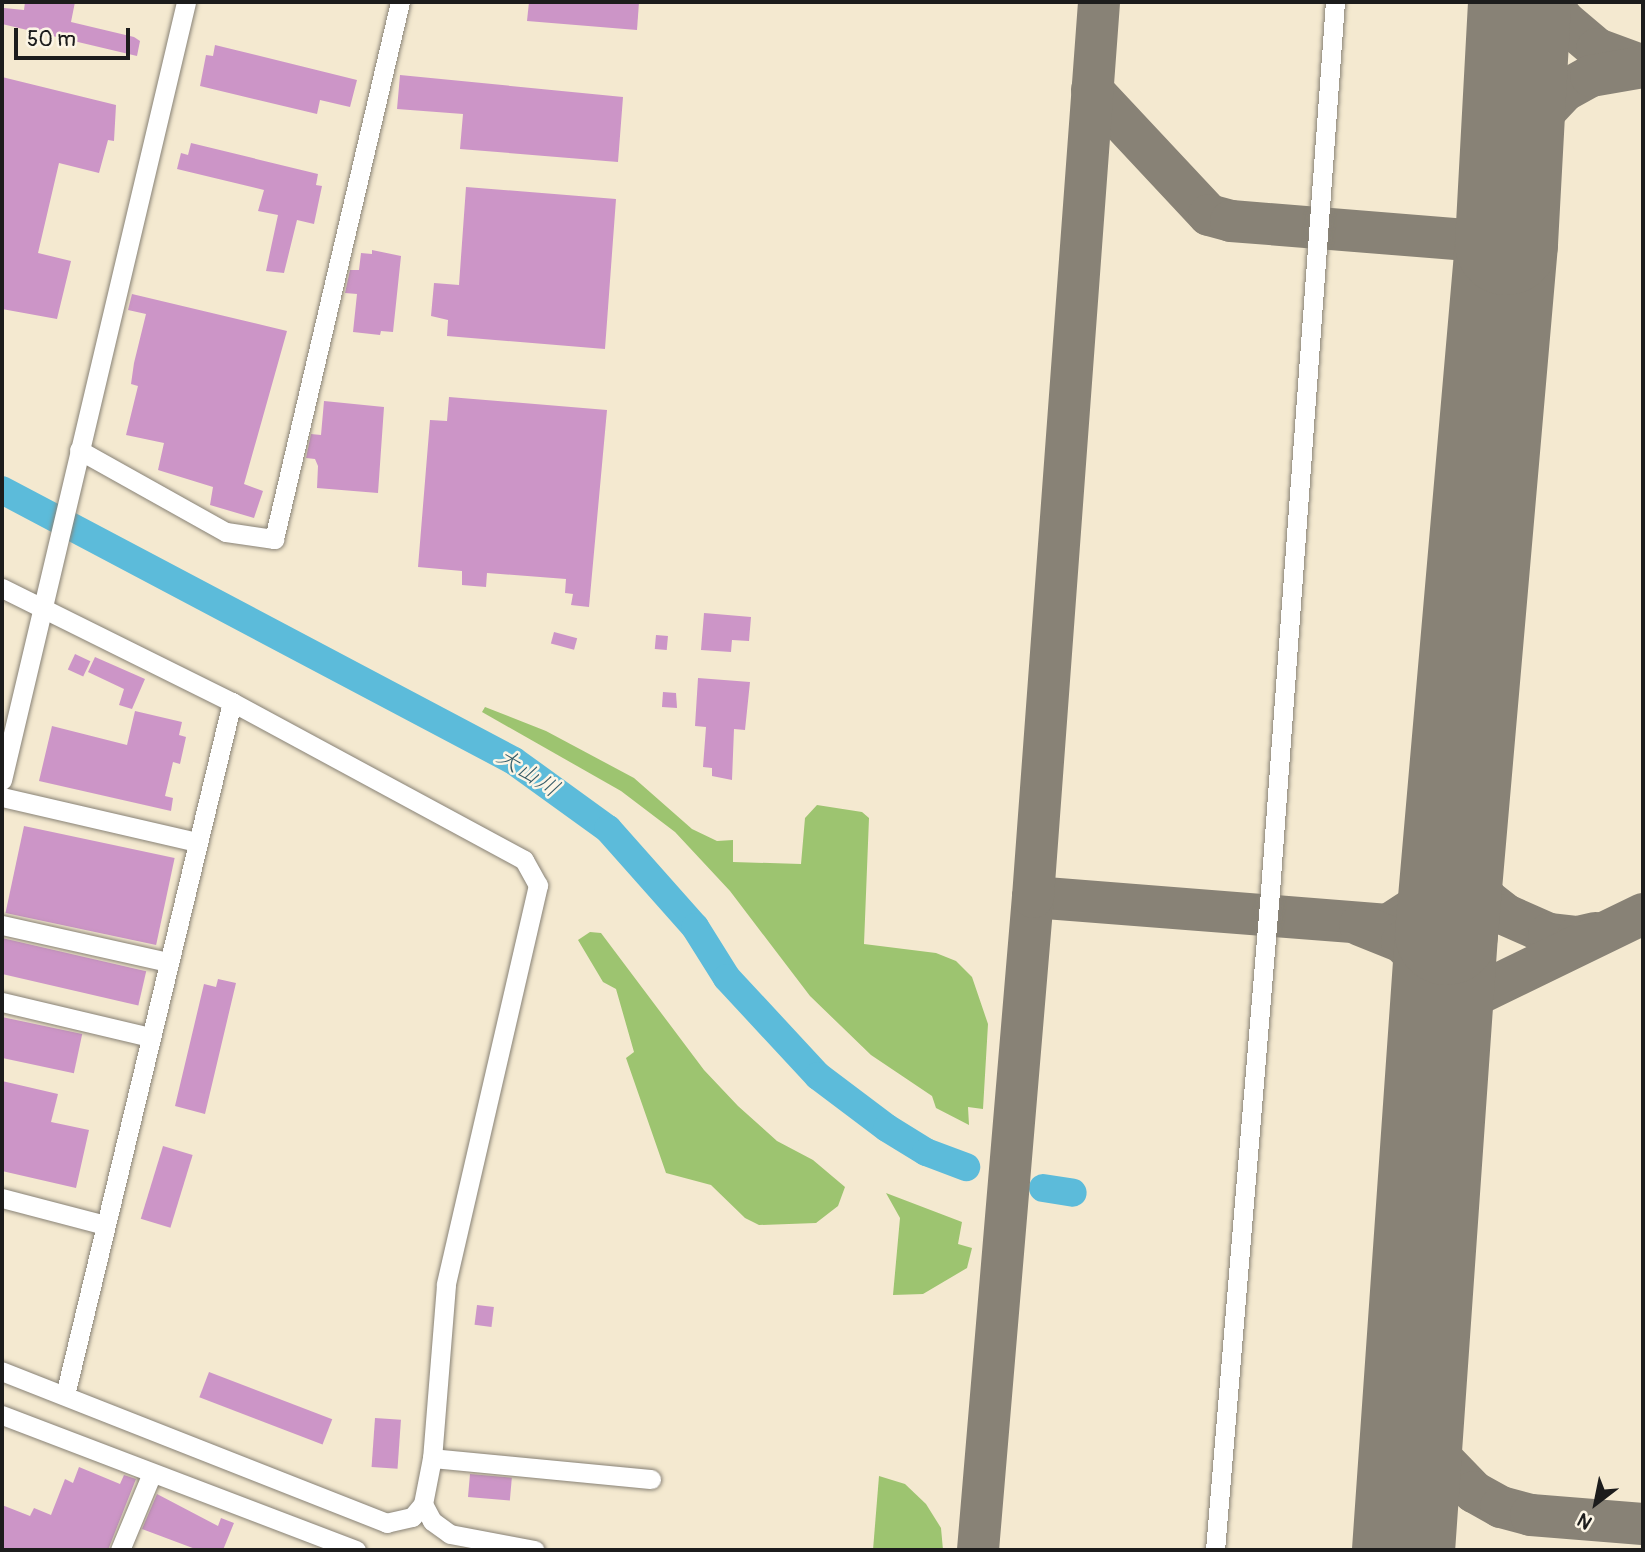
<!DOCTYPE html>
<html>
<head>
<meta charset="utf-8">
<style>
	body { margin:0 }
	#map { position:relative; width:1645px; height:1552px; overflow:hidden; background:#f4e9d0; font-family:Pangolin,"Klee One",sans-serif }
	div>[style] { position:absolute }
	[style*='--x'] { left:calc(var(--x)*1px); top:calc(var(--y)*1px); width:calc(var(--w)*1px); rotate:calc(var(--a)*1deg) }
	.green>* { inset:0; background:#9dc470 }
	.river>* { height:28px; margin:-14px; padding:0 14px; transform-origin:14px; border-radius:14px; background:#5cbbda }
	.taxiway>* { height:42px; margin:-21px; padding:0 21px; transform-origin:21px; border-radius:21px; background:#888276 }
	.runway>* { height:103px; margin:-51.5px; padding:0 51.5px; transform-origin:51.5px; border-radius:51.5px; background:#888276 }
	.building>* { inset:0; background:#cc95c7; transform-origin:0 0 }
	.roads { filter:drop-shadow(0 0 2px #888276) drop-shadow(0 0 2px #888276) }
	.minor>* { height:19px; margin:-9.5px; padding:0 9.5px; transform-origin:9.5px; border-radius:9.5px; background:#fff }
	span { translate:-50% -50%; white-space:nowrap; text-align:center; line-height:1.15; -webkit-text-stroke:5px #fcf5e5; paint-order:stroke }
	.water-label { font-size:23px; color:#365c68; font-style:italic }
	.frame { position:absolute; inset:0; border:4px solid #1c1c1c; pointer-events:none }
	.north { position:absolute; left:1561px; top:1468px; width:70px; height:70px; -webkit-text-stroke:5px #fcf5e5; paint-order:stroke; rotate:212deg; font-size:19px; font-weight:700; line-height:28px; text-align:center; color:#1c1c1c }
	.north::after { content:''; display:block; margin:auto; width:24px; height:32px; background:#1c1c1c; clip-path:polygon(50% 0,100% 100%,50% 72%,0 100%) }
	.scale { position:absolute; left:14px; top:28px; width:116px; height:32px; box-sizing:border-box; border:4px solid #1c1c1c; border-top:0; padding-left:9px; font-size:21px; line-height:24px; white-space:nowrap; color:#1c1c1c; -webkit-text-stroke:5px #fcf5e5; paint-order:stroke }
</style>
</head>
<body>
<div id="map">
	<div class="green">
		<i style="clip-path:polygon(485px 707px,546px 731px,634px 778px,692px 829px,717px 841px,733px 840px,733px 862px,801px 864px,805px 818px,817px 805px,862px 812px,869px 818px,864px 944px,936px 953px,956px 961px,972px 977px,988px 1024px,983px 1109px,968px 1107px,969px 1125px,936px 1108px,932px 1096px,871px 1055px,810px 996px,730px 891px,675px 832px,621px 791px,482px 712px)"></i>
		<i style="clip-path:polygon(590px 932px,601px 933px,704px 1070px,738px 1106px,777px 1141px,813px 1160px,845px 1187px,838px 1206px,816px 1223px,759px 1225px,745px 1218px,711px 1185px,666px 1173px,626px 1058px,634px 1052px,616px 989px,603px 982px,578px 940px)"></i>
		<i style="clip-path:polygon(886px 1193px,962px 1222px,958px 1244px,972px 1248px,967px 1268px,923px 1294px,893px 1295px,900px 1218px)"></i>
		<i style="clip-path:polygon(879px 1476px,905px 1484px,926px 1504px,941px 1528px,943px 1550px,873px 1550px)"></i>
	</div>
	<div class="river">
		<i style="--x:2;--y:490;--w:579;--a:27.89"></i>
		<i style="--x:514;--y:761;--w:116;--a:35.9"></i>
		<i style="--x:608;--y:829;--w:131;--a:48.4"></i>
		<i style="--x:695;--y:927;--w:60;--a:57.9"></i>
		<i style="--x:727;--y:978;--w:134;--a:47.1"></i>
		<i style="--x:818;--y:1076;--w:86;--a:37"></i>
		<i style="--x:887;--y:1128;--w:46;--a:31.6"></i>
		<i style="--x:926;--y:1152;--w:43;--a:20.6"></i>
		<i style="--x:1043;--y:1188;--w:30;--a:9"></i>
	</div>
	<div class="taxiway">
		<i style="--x:1550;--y:2;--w:24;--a:54"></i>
		<i style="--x:1564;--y:21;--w:43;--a:40.3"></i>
		<i style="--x:1597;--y:49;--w:49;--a:20.3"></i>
		<i style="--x:1092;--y:90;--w:171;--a:46.9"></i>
		<i style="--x:1209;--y:215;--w:23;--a:15"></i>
		<i style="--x:1231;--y:221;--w:276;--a:4.6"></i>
		<i style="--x:1507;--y:176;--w:57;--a:-63.9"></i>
		<i style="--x:1532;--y:125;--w:47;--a:-46.7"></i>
		<i style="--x:1564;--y:91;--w:31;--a:-29"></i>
		<i style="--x:1591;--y:76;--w:53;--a:-9.8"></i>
		<i style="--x:1456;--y:822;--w:62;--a:72.1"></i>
		<i style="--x:1475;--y:881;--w:22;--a:58"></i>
		<i style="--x:1487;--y:900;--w:24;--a:38"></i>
		<i style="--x:1506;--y:915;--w:47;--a:23.8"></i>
		<i style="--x:1549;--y:934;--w:29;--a:6"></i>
		<i style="--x:1578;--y:937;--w:18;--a:-13"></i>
		<i style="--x:1033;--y:897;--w:356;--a:4.5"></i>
		<i style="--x:1388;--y:925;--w:38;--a:-33"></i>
		<i style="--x:1420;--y:904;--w:55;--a:-53.1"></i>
		<i style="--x:1360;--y:925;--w:45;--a:22"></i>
		<i style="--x:1402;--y:942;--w:38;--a:45"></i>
		<i style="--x:1429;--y:969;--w:32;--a:62"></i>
		<i style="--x:1443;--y:1011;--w:222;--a:-25.9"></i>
		<i style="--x:1413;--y:1395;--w:61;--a:68.9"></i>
		<i style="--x:1435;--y:1452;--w:56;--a:45.7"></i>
		<i style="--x:1474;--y:1492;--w:31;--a:29"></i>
		<i style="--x:1501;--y:1507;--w:31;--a:15"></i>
		<i style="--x:1531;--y:1515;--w:112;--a:4.6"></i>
		<i style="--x:978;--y:1550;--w:655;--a:-85.19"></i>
		<i style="--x:1033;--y:897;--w:897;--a:-85.78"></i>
	</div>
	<div class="runway">
		<i style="--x:1403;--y:1550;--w:618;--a:-86.01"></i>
		<i style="--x:1446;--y:933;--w:693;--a:-85.03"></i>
		<i style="--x:1506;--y:243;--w:241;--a:-86.9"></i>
	</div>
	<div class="building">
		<i style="clip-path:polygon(25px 2px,75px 2px,71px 22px,134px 37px,140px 41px,137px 56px,2px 24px,4px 8px,24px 10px)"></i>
		<i style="clip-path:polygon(529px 2px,639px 2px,637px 30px,527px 21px)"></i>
		<i style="clip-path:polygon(215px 45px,357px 80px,350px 107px,320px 100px,317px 114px,200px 86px,206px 55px,213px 56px)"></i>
		<i style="clip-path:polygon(400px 75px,623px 97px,618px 162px,460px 149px,463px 114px,397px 109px)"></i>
		<i style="clip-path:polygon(2px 77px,116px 105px,114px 141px,108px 140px,99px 173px,59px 163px,38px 253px,71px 261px,57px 319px,2px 309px)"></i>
		<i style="clip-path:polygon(191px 143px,318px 174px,316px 185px,322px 186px,314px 224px,297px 220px,284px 273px,266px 271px,278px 215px,258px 211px,264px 190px,177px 169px,181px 153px,188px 155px)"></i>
		<i style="clip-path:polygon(466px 187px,616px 199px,605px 349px,447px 336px,448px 320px,431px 316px,434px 283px,459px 285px)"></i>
		<i style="clip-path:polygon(372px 250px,401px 256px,393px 332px,381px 331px,380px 335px,353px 332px,357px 294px,345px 293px,350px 270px,359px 270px,361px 253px,372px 254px)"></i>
		<i style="clip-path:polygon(132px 294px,287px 331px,244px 484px,263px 491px,254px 518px,210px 505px,213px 487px,158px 470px,164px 443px,126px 435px,138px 386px,131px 384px,134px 363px,146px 314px,128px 310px)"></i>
		<i style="clip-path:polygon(449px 397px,607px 410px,589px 607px,571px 605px,573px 594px,565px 593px,566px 579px,487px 573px,486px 587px,462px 585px,462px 571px,418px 567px,430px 420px,447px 421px)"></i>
		<i style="clip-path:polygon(324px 401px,384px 407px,378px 493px,317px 488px,318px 466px,315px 459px,306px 458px,311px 434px,321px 435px)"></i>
		<i style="clip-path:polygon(704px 613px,751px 617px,749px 641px,732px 640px,731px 652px,701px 650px)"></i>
		<i style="left:554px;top:632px;width:24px;height:12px;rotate:15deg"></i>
		<i style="left:656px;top:635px;width:12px;height:14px;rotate:5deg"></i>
		<i style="left:75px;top:654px;width:17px;height:17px;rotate:25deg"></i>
		<i style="clip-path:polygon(95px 657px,145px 679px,132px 709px,119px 705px,124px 689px,88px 672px)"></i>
		<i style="clip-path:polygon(698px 678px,750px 682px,745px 730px,734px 729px,732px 780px,712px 776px,712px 768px,703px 767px,706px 727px,695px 726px)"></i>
		<i style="clip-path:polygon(663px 692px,676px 693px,677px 708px,662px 707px)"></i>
		<i style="clip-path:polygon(135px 711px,182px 722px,179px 735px,186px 737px,180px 764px,173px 762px,165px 796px,173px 798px,171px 811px,39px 781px,52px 726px,127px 745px)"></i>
		<i style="left:24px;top:826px;width:154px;height:89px;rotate:12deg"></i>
		<i style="left:2px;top:938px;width:148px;height:35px;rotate:13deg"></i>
		<i style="clip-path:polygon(218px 979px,236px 983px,205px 1114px,175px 1106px,204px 984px,216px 987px)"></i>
		<i style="left:2px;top:1017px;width:82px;height:40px;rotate:12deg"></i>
		<i style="clip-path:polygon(2px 1081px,58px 1094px,51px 1122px,89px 1130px,76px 1188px,2px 1171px)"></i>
		<i style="left:163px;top:1146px;width:31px;height:76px;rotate:17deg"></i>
		<i style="left:477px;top:1305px;width:17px;height:20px;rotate:7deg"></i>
		<i style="left:209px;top:1372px;width:132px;height:27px;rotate:21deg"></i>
		<i style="left:375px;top:1418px;width:26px;height:49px;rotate:4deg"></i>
		<i style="clip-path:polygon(79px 1467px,120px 1484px,124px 1475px,136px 1479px,108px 1550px,2px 1550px,2px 1505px,30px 1516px,34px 1508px,51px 1515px,65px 1479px,73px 1483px)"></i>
		<i style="left:470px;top:1474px;width:42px;height:23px;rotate:5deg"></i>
		<i style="clip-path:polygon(157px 1494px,218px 1526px,221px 1518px,234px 1523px,223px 1550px,198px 1550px,142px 1529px)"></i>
	</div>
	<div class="roads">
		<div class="minor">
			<i style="--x:79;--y:450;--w:168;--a:29.2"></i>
			<i style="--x:226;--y:532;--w:49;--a:8.3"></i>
			<i style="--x:274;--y:539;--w:552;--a:-76.8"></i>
			<i style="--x:2;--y:588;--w:257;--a:26.4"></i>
			<i style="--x:232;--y:702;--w:332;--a:28.4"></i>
			<i style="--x:524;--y:860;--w:29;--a:61"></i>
			<i style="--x:538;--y:885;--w:410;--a:103"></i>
			<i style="--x:446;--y:1285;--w:174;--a:94.6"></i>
			<i style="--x:432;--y:1458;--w:47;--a:101.1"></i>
			<i style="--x:423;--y:1504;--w:17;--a:130"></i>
			<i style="--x:412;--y:1517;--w:26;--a:167"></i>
			<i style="--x:387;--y:1523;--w:414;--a:-158.5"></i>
			<i style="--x:2;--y:780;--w:799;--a:-76.69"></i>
			<i style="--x:2;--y:797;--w:200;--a:13"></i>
			<i style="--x:2;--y:925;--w:170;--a:12.6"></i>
			<i style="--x:2;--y:1002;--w:152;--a:13.3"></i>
			<i style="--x:2;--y:1198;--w:106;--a:14.7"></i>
			<i style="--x:65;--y:1395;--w:713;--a:-76.45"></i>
			<i style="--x:2;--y:1415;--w:379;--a:20.9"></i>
			<i style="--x:432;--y:1458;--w:220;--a:5.5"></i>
			<i style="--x:423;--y:1504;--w:19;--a:62"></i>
			<i style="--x:432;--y:1521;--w:22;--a:36"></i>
			<i style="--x:450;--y:1534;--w:86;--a:10.7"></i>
			<i style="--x:120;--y:1550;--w:83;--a:-67.4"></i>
			<i style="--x:1215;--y:1550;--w:661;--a:-85.23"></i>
			<i style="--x:1270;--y:891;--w:891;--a:-85.82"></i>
		</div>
	</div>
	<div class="water-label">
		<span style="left:528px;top:773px;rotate:33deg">大山川</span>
	</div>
	<div class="frame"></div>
	<div class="north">N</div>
	<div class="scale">50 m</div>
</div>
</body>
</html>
